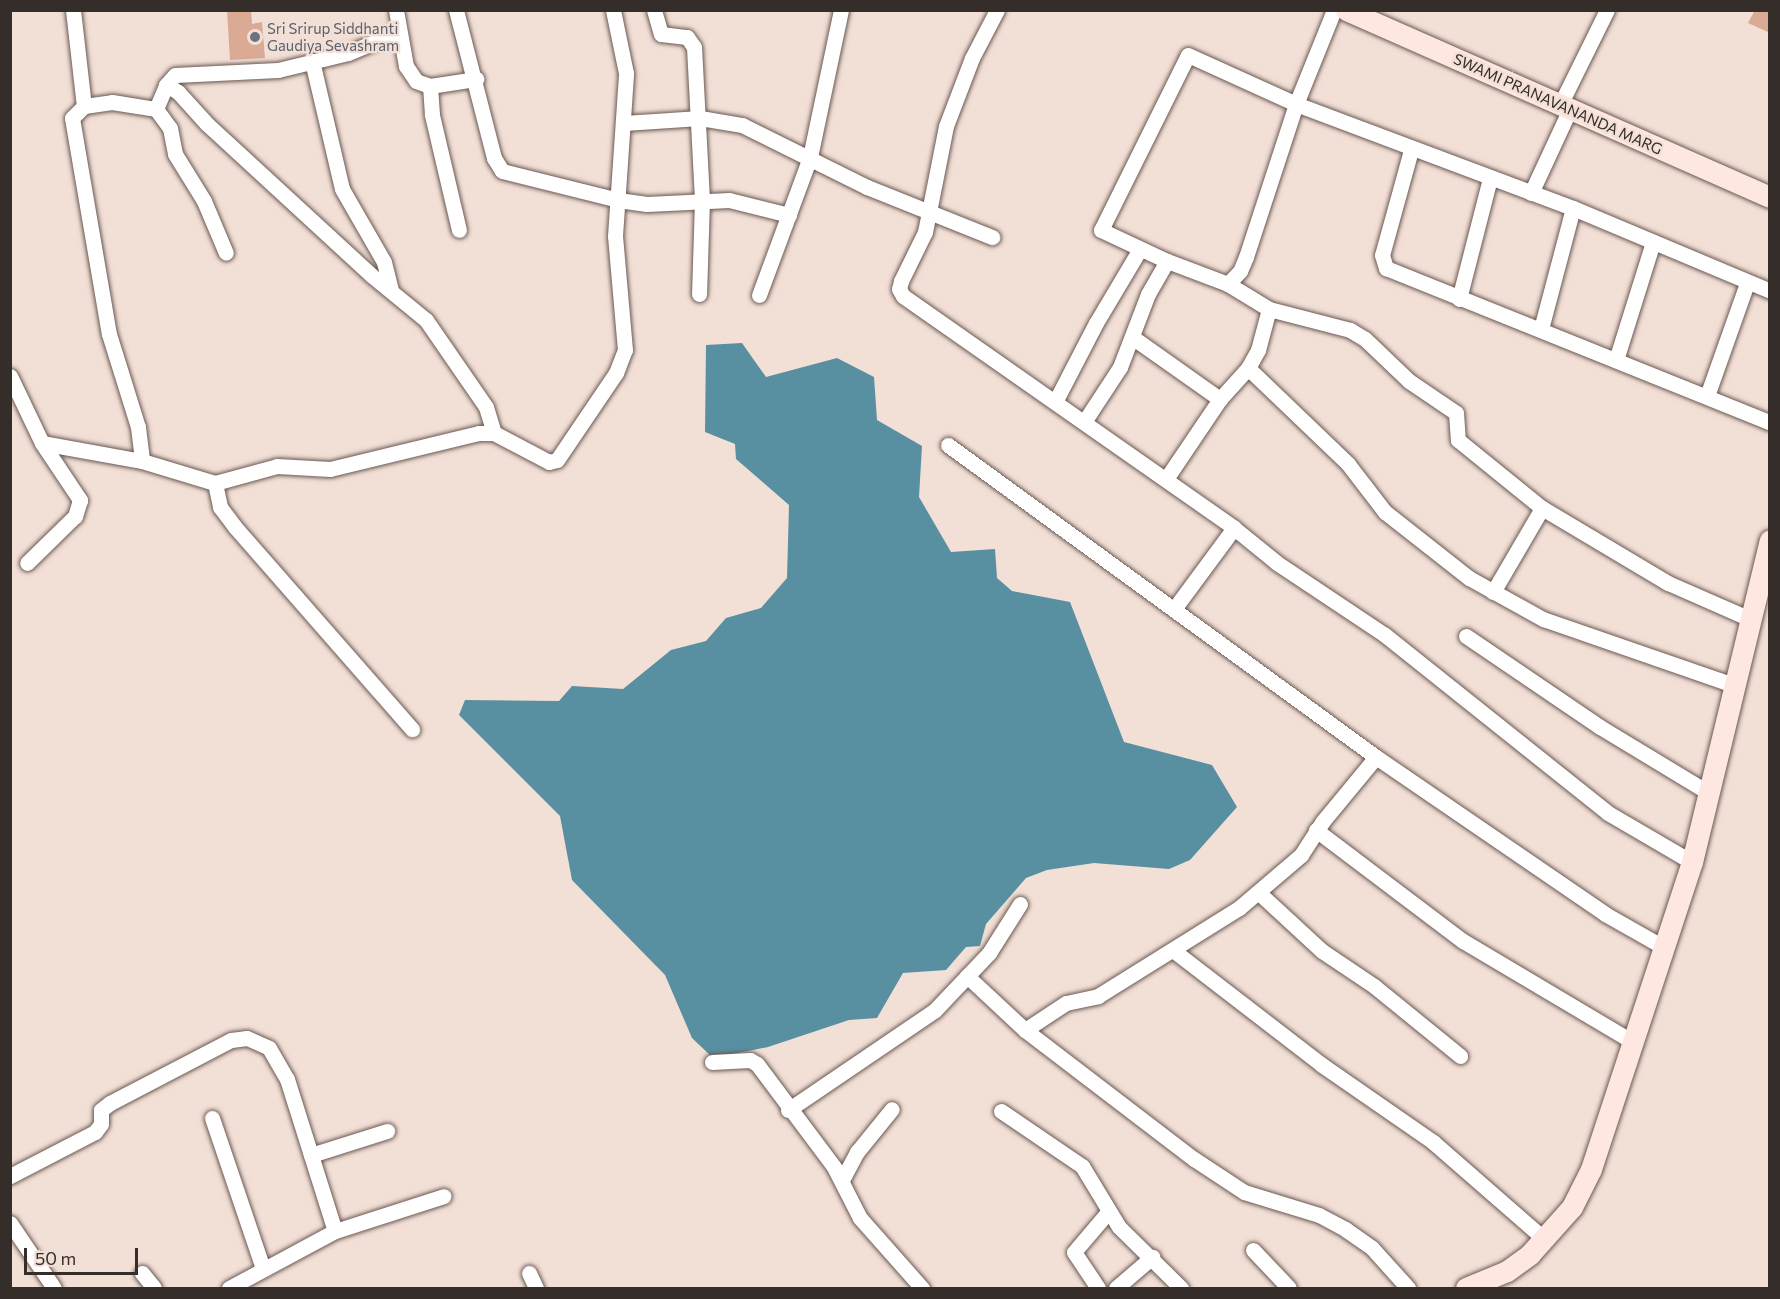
<!DOCTYPE html>
<html>
<head>
<meta charset="utf-8">
<style>
	body { margin:0 }
	#map { position:relative; width:1780px; height:1299px; overflow:hidden; background:#f2dfd6; font-family:Commissioner,sans-serif }
	div>[style] { position:absolute }
	[style*='--x'] { left:calc(var(--x)*1px); top:calc(var(--y)*1px); width:calc(var(--w)*1px); rotate:calc(var(--a)*1deg) }
	.water>* { inset:0; background:#5890a1 }
	.building>* { inset:0; background:#daaa94 }
	.roads { filter:drop-shadow(0 0 2px #695952) drop-shadow(0 0 2px #695952) }
	.street>* { height:15px; margin:-7.5px; padding:0 7.5px; transform-origin:7.5px; border-radius:7.5px; background:#fff }
	.secondary>* { height:21px; margin:-10.5px; padding:0 10.5px; transform-origin:10.5px; border-radius:10.5px; background:#fee7e0 }
	.dots>* { width:16px; height:16px; translate:-50% -50%; box-sizing:border-box; border:3px solid #f2dfd6; border-radius:50% }
	span { translate:-50% -50%; white-space:nowrap; text-align:center; line-height:1.15; -webkit-text-stroke:4.5px #f2dfd6; paint-order:stroke }
	.worship-label { font-size:15px; color:#5b616d }
	.left { translate:0 -50%; text-align:left }
	.street-label { font-size:15px; color:#342d2a }
	.frame { position:absolute; inset:0; border:12px solid #342d2a; pointer-events:none }
	.scale { position:absolute; left:24px; top:1248px; width:114px; height:27px; box-sizing:border-box; border:3px solid #342d2a; border-top:0; padding-left:8px; font-size:18px; line-height:21px; white-space:nowrap; color:#342d2a; -webkit-text-stroke:4px #f2dfd6; paint-order:stroke }
</style>
</head>
<body>
<div id="map">
	<div class="water">
		<i style="clip-path:polygon(742px 343px,766px 377px,837px 358px,874px 377px,877px 420px,922px 446px,919px 497px,951px 552px,995px 549px,997px 578px,1012px 591px,1070px 602px,1124px 742px,1212px 765px,1237px 807px,1190px 860px,1169px 869px,1094px 863px,1047px 870px,1026px 878px,986px 924px,980px 946px,966px 947px,946px 970px,903px 973px,877px 1018px,849px 1020px,768px 1047px,713px 1058px,692px 1038px,665px 975px,572px 880px,560px 816px,459px 715px,465px 700px,559px 701px,572px 686px,623px 689px,671px 650px,706px 641px,726px 618px,761px 608px,787px 578px,789px 505px,736px 459px,735px 444px,705px 432px,706px 345px)"></i>
	</div>
	<div class="building">
		<i style="clip-path:polygon(227px 10px,251px 10px,252px 24px,262px 22px,265px 58px,230px 60px)"></i>
		<i style="clip-path:polygon(1755px 10px,1770px 10px,1770px 33px,1748px 23px)"></i>
	</div>
	<div class="roads">
		<div class="street">
			<i style="--x:73;--y:10;--w:97;--a:83.5"></i>
			<i style="--x:84;--y:106;--w:17;--a:135"></i>
			<i style="--x:72;--y:118;--w:219;--a:80.3"></i>
			<i style="--x:109;--y:334;--w:97;--a:72.7"></i>
			<i style="--x:138;--y:427;--w:34;--a:83"></i>
			<i style="--x:396;--y:10;--w:57;--a:79.9"></i>
			<i style="--x:406;--y:66;--w:18;--a:56"></i>
			<i style="--x:416;--y:81;--w:15;--a:20"></i>
			<i style="--x:430;--y:86;--w:47;--a:-8.7"></i>
			<i style="--x:456;--y:10;--w:153;--a:75.6"></i>
			<i style="--x:494;--y:158;--w:15;--a:58"></i>
			<i style="--x:502;--y:171;--w:120;--a:14"></i>
			<i style="--x:618;--y:200;--w:29;--a:8"></i>
			<i style="--x:647;--y:204;--w:82;--a:-2.8"></i>
			<i style="--x:729;--y:200;--w:62;--a:14"></i>
			<i style="--x:654;--y:10;--w:25;--a:74"></i>
			<i style="--x:661;--y:34;--w:26;--a:7"></i>
			<i style="--x:687;--y:37;--w:12;--a:55"></i>
			<i style="--x:694;--y:47;--w:153;--a:87"></i>
			<i style="--x:702;--y:200;--w:94;--a:91.8"></i>
			<i style="--x:997;--y:10;--w:54;--a:117.5"></i>
			<i style="--x:972;--y:58;--w:73;--a:110.9"></i>
			<i style="--x:946;--y:126;--w:108;--a:101.2"></i>
			<i style="--x:925;--y:232;--w:55;--a:116.1"></i>
			<i style="--x:901;--y:281;--w:8;--a:104"></i>
			<i style="--x:899;--y:289;--w:8;--a:60"></i>
			<i style="--x:903;--y:296;--w:404;--a:35"></i>
			<i style="--x:1234;--y:528;--w:55;--a:39.1"></i>
			<i style="--x:1277;--y:563;--w:130;--a:33.7"></i>
			<i style="--x:1385;--y:635;--w:285;--a:38.6"></i>
			<i style="--x:1608;--y:813;--w:97;--a:30.3"></i>
			<i style="--x:1334;--y:10;--w:101;--a:112"></i>
			<i style="--x:1296;--y:104;--w:296;--a:20.6"></i>
			<i style="--x:1573;--y:208;--w:214;--a:22.8"></i>
			<i style="--x:1188;--y:55;--w:119;--a:24.4"></i>
			<i style="--x:1296;--y:104;--w:161;--a:108.1"></i>
			<i style="--x:1246;--y:257;--w:15;--a:113"></i>
			<i style="--x:1240;--y:271;--w:18;--a:133"></i>
			<i style="--x:1228;--y:284;--w:65;--a:-159.3"></i>
			<i style="--x:1167;--y:261;--w:73;--a:-154.8"></i>
			<i style="--x:1101;--y:230;--w:195;--a:-63.6"></i>
			<i style="--x:312;--y:61;--w:131;--a:76.8"></i>
			<i style="--x:342;--y:189;--w:84;--a:60.1"></i>
			<i style="--x:384;--y:262;--w:30;--a:76"></i>
			<i style="--x:166;--y:85;--w:13;--a:-48"></i>
			<i style="--x:175;--y:75;--w:103;--a:-2.8"></i>
			<i style="--x:278;--y:70;--w:72;--a:-13.7"></i>
			<i style="--x:348;--y:53;--w:54;--a:-22.8"></i>
			<i style="--x:430;--y:86;--w:29;--a:86"></i>
			<i style="--x:432;--y:115;--w:118;--a:76.8"></i>
			<i style="--x:1560;--y:105;--w:106;--a:-63.7"></i>
			<i style="--x:84;--y:106;--w:28;--a:-8"></i>
			<i style="--x:112;--y:102;--w:45;--a:9"></i>
			<i style="--x:156;--y:109;--w:26;--a:-67"></i>
			<i style="--x:166;--y:85;--w:14;--a:30"></i>
			<i style="--x:178;--y:92;--w:43;--a:47.8"></i>
			<i style="--x:207;--y:124;--w:223;--a:42.6"></i>
			<i style="--x:371;--y:275;--w:71;--a:39.3"></i>
			<i style="--x:426;--y:320;--w:106;--a:55.4"></i>
			<i style="--x:486;--y:407;--w:27;--a:73"></i>
			<i style="--x:156;--y:109;--w:24;--a:54"></i>
			<i style="--x:170;--y:128;--w:26;--a:79"></i>
			<i style="--x:175;--y:154;--w:55;--a:58.3"></i>
			<i style="--x:204;--y:201;--w:56;--a:67.1"></i>
			<i style="--x:624;--y:123;--w:76;--a:-3.8"></i>
			<i style="--x:700;--y:118;--w:43;--a:9.5"></i>
			<i style="--x:742;--y:125;--w:140;--a:26.4"></i>
			<i style="--x:867;--y:187;--w:135;--a:21.8"></i>
			<i style="--x:1411;--y:150;--w:109;--a:105.4"></i>
			<i style="--x:1382;--y:255;--w:14;--a:73"></i>
			<i style="--x:1386;--y:268;--w:414;--a:21.9"></i>
			<i style="--x:1531;--y:193;--w:93;--a:-65.1"></i>
			<i style="--x:1228;--y:284;--w:48;--a:31.4"></i>
			<i style="--x:1269;--y:309;--w:84;--a:14.5"></i>
			<i style="--x:1350;--y:330;--w:17;--a:31"></i>
			<i style="--x:1365;--y:339;--w:61;--a:43.7"></i>
			<i style="--x:1409;--y:381;--w:57;--a:34.2"></i>
			<i style="--x:1456;--y:413;--w:27;--a:86"></i>
			<i style="--x:1458;--y:440;--w:108;--a:39"></i>
			<i style="--x:1542;--y:508;--w:147;--a:30.8"></i>
			<i style="--x:1668;--y:583;--w:90;--a:23.7"></i>
			<i style="--x:759;--y:295;--w:147;--a:-69.7"></i>
			<i style="--x:810;--y:157;--w:150;--a:-78.1"></i>
			<i style="--x:1459;--y:299;--w:125;--a:-75.6"></i>
			<i style="--x:1541;--y:329;--w:125;--a:-75.2"></i>
			<i style="--x:1132;--y:337;--w:108;--a:35.2"></i>
			<i style="--x:1616;--y:360;--w:124;--a:-72.6"></i>
			<i style="--x:1248;--y:368;--w:139;--a:43.8"></i>
			<i style="--x:1348;--y:464;--w:61;--a:52.4"></i>
			<i style="--x:1385;--y:512;--w:107;--a:38.2"></i>
			<i style="--x:1469;--y:578;--w:85;--a:29"></i>
			<i style="--x:1543;--y:619;--w:202;--a:19.1"></i>
			<i style="--x:10;--y:376;--w:74;--a:64.5"></i>
			<i style="--x:42;--y:443;--w:69;--a:56.3"></i>
			<i style="--x:80;--y:500;--w:17;--a:107"></i>
			<i style="--x:75;--y:516;--w:67;--a:135.6"></i>
			<i style="--x:1707;--y:396;--w:120;--a:-70.5"></i>
			<i style="--x:1055;--y:402;--w:89;--a:-62.6"></i>
			<i style="--x:1096;--y:323;--w:86;--a:-59.3"></i>
			<i style="--x:1084;--y:422;--w:66;--a:-56.8"></i>
			<i style="--x:1120;--y:367;--w:78;--a:-69"></i>
			<i style="--x:1148;--y:294;--w:38;--a:-60"></i>
			<i style="--x:42;--y:443;--w:102;--a:10.2"></i>
			<i style="--x:142;--y:461;--w:76;--a:16.8"></i>
			<i style="--x:215;--y:483;--w:64;--a:-15.3"></i>
			<i style="--x:277;--y:466;--w:53;--a:3.2"></i>
			<i style="--x:330;--y:469;--w:153;--a:-13.6"></i>
			<i style="--x:479;--y:433;--w:15;--a:0"></i>
			<i style="--x:494;--y:433;--w:62;--a:27.8"></i>
			<i style="--x:549;--y:462;--w:8;--a:-14"></i>
			<i style="--x:557;--y:460;--w:105;--a:-55.9"></i>
			<i style="--x:616;--y:373;--w:25;--a:-69"></i>
			<i style="--x:625;--y:350;--w:114;--a:-95"></i>
			<i style="--x:615;--y:236;--w:163;--a:-86.1"></i>
			<i style="--x:626;--y:73;--w:64;--a:-101.7"></i>
			<i style="--x:948;--y:445;--w:530;--a:36.09"></i>
			<i style="--x:1376;--y:757;--w:278;--a:34.4"></i>
			<i style="--x:1605;--y:914;--w:69;--a:29.5"></i>
			<i style="--x:1166;--y:479;--w:97;--a:-56"></i>
			<i style="--x:1220;--y:399;--w:42;--a:-47.9"></i>
			<i style="--x:1248;--y:368;--w:21;--a:-61"></i>
			<i style="--x:1258;--y:350;--w:42;--a:-75"></i>
			<i style="--x:215;--y:483;--w:25;--a:78"></i>
			<i style="--x:220;--y:507;--w:25;--a:53"></i>
			<i style="--x:235;--y:527;--w:269;--a:48.8"></i>
			<i style="--x:1493;--y:592;--w:97;--a:-59.7"></i>
			<i style="--x:1174;--y:609;--w:101;--a:-53.5"></i>
			<i style="--x:1466;--y:636;--w:162;--a:34.2"></i>
			<i style="--x:1600;--y:727;--w:127;--a:31.2"></i>
			<i style="--x:1316;--y:830;--w:184;--a:37.1"></i>
			<i style="--x:1463;--y:941;--w:200;--a:30.7"></i>
			<i style="--x:1258;--y:892;--w:87;--a:42.7"></i>
			<i style="--x:1322;--y:951;--w:63;--a:33.9"></i>
			<i style="--x:1374;--y:986;--w:111;--a:39.1"></i>
			<i style="--x:1174;--y:951;--w:187;--a:37.6"></i>
			<i style="--x:1322;--y:1065;--w:135;--a:34.7"></i>
			<i style="--x:1433;--y:1142;--w:147;--a:41.1"></i>
			<i style="--x:967;--y:976;--w:79;--a:43"></i>
			<i style="--x:1025;--y:1030;--w:213;--a:37.4"></i>
			<i style="--x:1194;--y:1159;--w:60;--a:33.4"></i>
			<i style="--x:1244;--y:1192;--w:78;--a:17"></i>
			<i style="--x:1319;--y:1215;--w:30;--a:28"></i>
			<i style="--x:1345;--y:1229;--w:33;--a:35"></i>
			<i style="--x:1372;--y:1248;--w:54;--a:48"></i>
			<i style="--x:1025;--y:1030;--w:49;--a:-33.4"></i>
			<i style="--x:1066;--y:1003;--w:33;--a:-12"></i>
			<i style="--x:1098;--y:996;--w:166;--a:-32"></i>
			<i style="--x:1239;--y:908;--w:82;--a:-40.5"></i>
			<i style="--x:1301;--y:855;--w:40;--a:-57.1"></i>
			<i style="--x:1323;--y:821;--w:83;--a:-50.4"></i>
			<i style="--x:712;--y:1062;--w:38;--a:-3"></i>
			<i style="--x:750;--y:1060;--w:8;--a:30"></i>
			<i style="--x:757;--y:1064;--w:129;--a:53.2"></i>
			<i style="--x:834;--y:1167;--w:57;--a:63"></i>
			<i style="--x:860;--y:1218;--w:94;--a:48.5"></i>
			<i style="--x:788;--y:1110;--w:178;--a:-34.2"></i>
			<i style="--x:935;--y:1010;--w:79;--a:-46.5"></i>
			<i style="--x:989;--y:953;--w:58;--a:-57.7"></i>
			<i style="--x:1001;--y:1111;--w:98;--a:34.2"></i>
			<i style="--x:1082;--y:1166;--w:71;--a:58.8"></i>
			<i style="--x:1119;--y:1227;--w:87;--a:44.5"></i>
			<i style="--x:212;--y:1118;--w:159;--a:71.3"></i>
			<i style="--x:311;--y:1155;--w:80;--a:-17.5"></i>
			<i style="--x:10;--y:1176;--w:96;--a:-27.4"></i>
			<i style="--x:95;--y:1132;--w:10;--a:-53"></i>
			<i style="--x:101;--y:1124;--w:14;--a:-90"></i>
			<i style="--x:101;--y:1110;--w:11;--a:-38"></i>
			<i style="--x:110;--y:1103;--w:136;--a:-27.5"></i>
			<i style="--x:231;--y:1040;--w:16;--a:-7"></i>
			<i style="--x:247;--y:1038;--w:24;--a:24"></i>
			<i style="--x:269;--y:1048;--w:36;--a:60"></i>
			<i style="--x:287;--y:1079;--w:159;--a:72.5"></i>
			<i style="--x:842;--y:1180;--w:32;--a:-62"></i>
			<i style="--x:857;--y:1152;--w:55;--a:-50.9"></i>
			<i style="--x:10;--y:1223;--w:78;--a:55.9"></i>
			<i style="--x:1253;--y:1250;--w:52;--a:46.5"></i>
			<i style="--x:142;--y:1273;--w:19;--a:51"></i>
			<i style="--x:529;--y:1273;--w:17;--a:65"></i>
			<i style="--x:229;--y:1288;--w:120;--a:-28.3"></i>
			<i style="--x:335;--y:1231;--w:114;--a:-17.8"></i>
			<i style="--x:1098;--y:1288;--w:43;--a:-123.7"></i>
			<i style="--x:1074;--y:1252;--w:52;--a:-49.6"></i>
			<i style="--x:1116;--y:1288;--w:48;--a:-40.7"></i>
		</div>
		<div class="secondary">
			<i style="--x:1346;--y:10;--w:463;--a:23.8"></i>
			<i style="--x:1466;--y:1288;--w:44;--a:-22.5"></i>
			<i style="--x:1507;--y:1271;--w:29;--a:-36"></i>
			<i style="--x:1530;--y:1254;--w:63;--a:-48.2"></i>
			<i style="--x:1572;--y:1207;--w:42;--a:-63.4"></i>
			<i style="--x:1591;--y:1169;--w:323;--a:-71.8"></i>
			<i style="--x:1692;--y:862;--w:331;--a:-76.4"></i>
		</div>
	</div>
	<div class="dots">
		<i style="left:255px;top:37px;background:#6b7280"></i>
	</div>
	<div class="worship-label">
		<span class="left" style="left:267px;top:37px">Sri Srirup Siddhanti<br>Gaudiya Sevashram</span>
	</div>
	<div class="street-label">
		<span style="left:1558px;top:104px;rotate:24deg">SWAMI PRANAVANANDA MARG</span>
	</div>
	<div class="frame"></div>
	<div class="scale">50 m</div>
</div>
</body>
</html>
